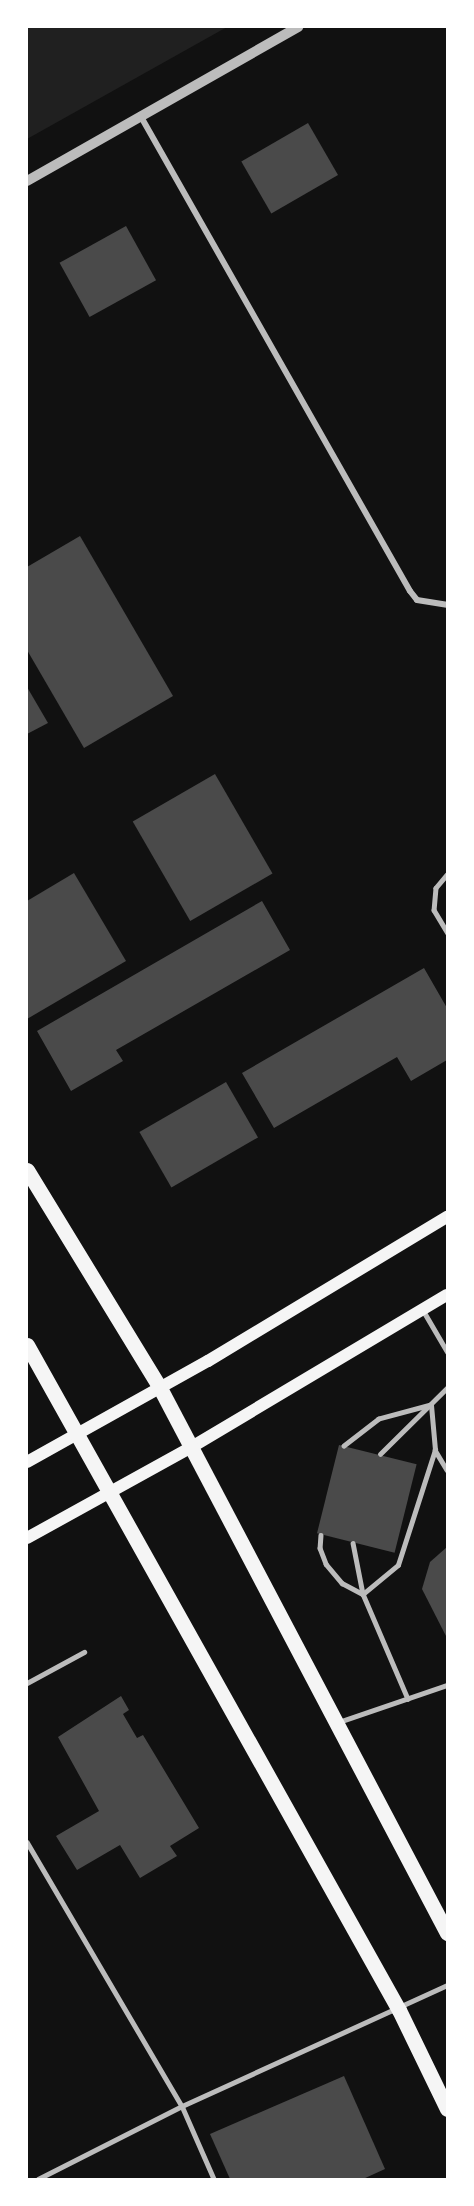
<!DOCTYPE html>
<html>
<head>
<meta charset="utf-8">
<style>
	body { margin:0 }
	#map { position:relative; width:474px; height:2206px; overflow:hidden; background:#111; font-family:Commissioner,sans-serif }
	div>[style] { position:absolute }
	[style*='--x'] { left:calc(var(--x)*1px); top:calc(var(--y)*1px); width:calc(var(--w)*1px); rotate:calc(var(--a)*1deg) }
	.green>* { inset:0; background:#202020 }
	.building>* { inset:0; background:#4a4a4a; transform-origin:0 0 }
	.service>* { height:4.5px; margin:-2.25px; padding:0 2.25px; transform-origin:2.25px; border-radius:2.25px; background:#bcbcbc }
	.minor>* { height:6px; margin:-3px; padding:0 3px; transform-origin:3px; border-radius:3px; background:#bcbcbc }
	.tertiary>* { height:10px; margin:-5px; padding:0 5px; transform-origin:5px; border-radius:5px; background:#bcbcbc }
	.secondary>* { height:12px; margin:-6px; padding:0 6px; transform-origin:6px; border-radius:6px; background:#f5f5f5 }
	.primary>* { height:15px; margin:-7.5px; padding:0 7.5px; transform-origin:7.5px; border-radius:7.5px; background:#f5f5f5 }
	span { translate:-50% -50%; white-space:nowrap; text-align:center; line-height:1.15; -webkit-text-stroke:4.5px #fff; paint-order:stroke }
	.frame { position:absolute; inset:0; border:28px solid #fff; pointer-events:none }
</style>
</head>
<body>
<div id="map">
	<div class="green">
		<i style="clip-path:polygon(27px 27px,227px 27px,27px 139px)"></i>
	</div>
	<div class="building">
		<i style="left:308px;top:123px;width:60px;height:77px;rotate:60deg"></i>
		<i style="left:126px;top:226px;width:62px;height:76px;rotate:61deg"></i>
		<i style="clip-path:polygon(80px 536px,173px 696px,84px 748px,27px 650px,27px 567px)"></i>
		<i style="clip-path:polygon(27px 687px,48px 723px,27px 734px)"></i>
		<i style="left:215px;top:774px;width:115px;height:95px;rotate:60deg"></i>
		<i style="clip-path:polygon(74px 873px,126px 961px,27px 1019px,27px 901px)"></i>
		<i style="clip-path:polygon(262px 901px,290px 950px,116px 1050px,123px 1061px,71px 1091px,37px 1031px)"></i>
		<i style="clip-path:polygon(424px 968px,447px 1008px,447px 1060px,411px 1081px,397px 1057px,274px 1128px,242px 1073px)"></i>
		<i style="left:226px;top:1082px;width:64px;height:100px;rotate:60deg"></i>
		<i style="left:339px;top:1445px;width:80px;height:91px;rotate:14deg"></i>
		<i style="clip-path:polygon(447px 1547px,447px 1638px,422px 1589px,430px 1562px)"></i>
		<i style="clip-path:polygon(121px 1696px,129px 1710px,123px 1714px,137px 1738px,143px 1735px,199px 1828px,170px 1846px,177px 1856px,140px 1878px,120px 1845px,77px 1870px,56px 1836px,99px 1811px,58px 1737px)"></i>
		<i style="clip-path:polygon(344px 2076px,385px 2169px,363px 2179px,230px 2179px,210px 2134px)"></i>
	</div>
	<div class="service">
		<i style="--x:447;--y:875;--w:17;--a:130"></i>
		<i style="--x:436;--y:888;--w:22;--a:95"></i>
		<i style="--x:434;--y:910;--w:26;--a:59"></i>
		<i style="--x:423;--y:1310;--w:48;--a:59.7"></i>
		<i style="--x:435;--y:1450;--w:23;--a:59"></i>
		<i style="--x:380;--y:1454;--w:94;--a:-44.6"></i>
		<i style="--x:321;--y:1535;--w:13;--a:94"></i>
		<i style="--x:320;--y:1548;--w:17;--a:69"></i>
		<i style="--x:326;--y:1564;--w:25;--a:50"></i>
		<i style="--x:342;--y:1583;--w:24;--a:28"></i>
		<i style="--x:363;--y:1594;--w:45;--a:-39.6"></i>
		<i style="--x:398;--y:1565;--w:121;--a:-72.2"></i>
		<i style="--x:435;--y:1450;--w:45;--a:-95.1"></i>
		<i style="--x:431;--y:1405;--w:54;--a:164.9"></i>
		<i style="--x:379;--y:1419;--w:44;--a:142.4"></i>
		<i style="--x:353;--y:1543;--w:52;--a:78.9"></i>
		<i style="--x:363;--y:1594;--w:114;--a:66.8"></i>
		<i style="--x:27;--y:1683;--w:65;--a:-28.5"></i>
		<i style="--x:339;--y:1722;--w:114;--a:-18.9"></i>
		<i style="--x:27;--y:1842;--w:306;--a:59.6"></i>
		<i style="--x:182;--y:2106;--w:80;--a:66.3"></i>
		<i style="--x:38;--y:2179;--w:161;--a:-26.9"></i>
		<i style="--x:182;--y:2106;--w:291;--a:-24.5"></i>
	</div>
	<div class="minor">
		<i style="--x:140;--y:115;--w:547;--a:60.44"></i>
		<i style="--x:410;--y:591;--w:11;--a:52"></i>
		<i style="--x:417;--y:600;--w:30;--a:9"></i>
	</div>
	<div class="tertiary">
		<i style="--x:27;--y:181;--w:312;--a:-29.6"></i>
	</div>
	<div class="secondary">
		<i style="--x:27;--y:1462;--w:207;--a:-29.2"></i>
		<i style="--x:208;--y:1361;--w:279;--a:-31.1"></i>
		<i style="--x:27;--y:1538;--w:186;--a:-28.9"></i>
		<i style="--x:190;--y:1448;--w:299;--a:-30.8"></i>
	</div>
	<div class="primary">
		<i style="--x:27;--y:1170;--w:255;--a:58.6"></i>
		<i style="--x:160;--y:1388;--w:616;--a:62.23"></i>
		<i style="--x:27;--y:1345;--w:762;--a:60.78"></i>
		<i style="--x:399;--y:2010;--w:110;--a:64.1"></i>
	</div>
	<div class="frame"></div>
</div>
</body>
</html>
